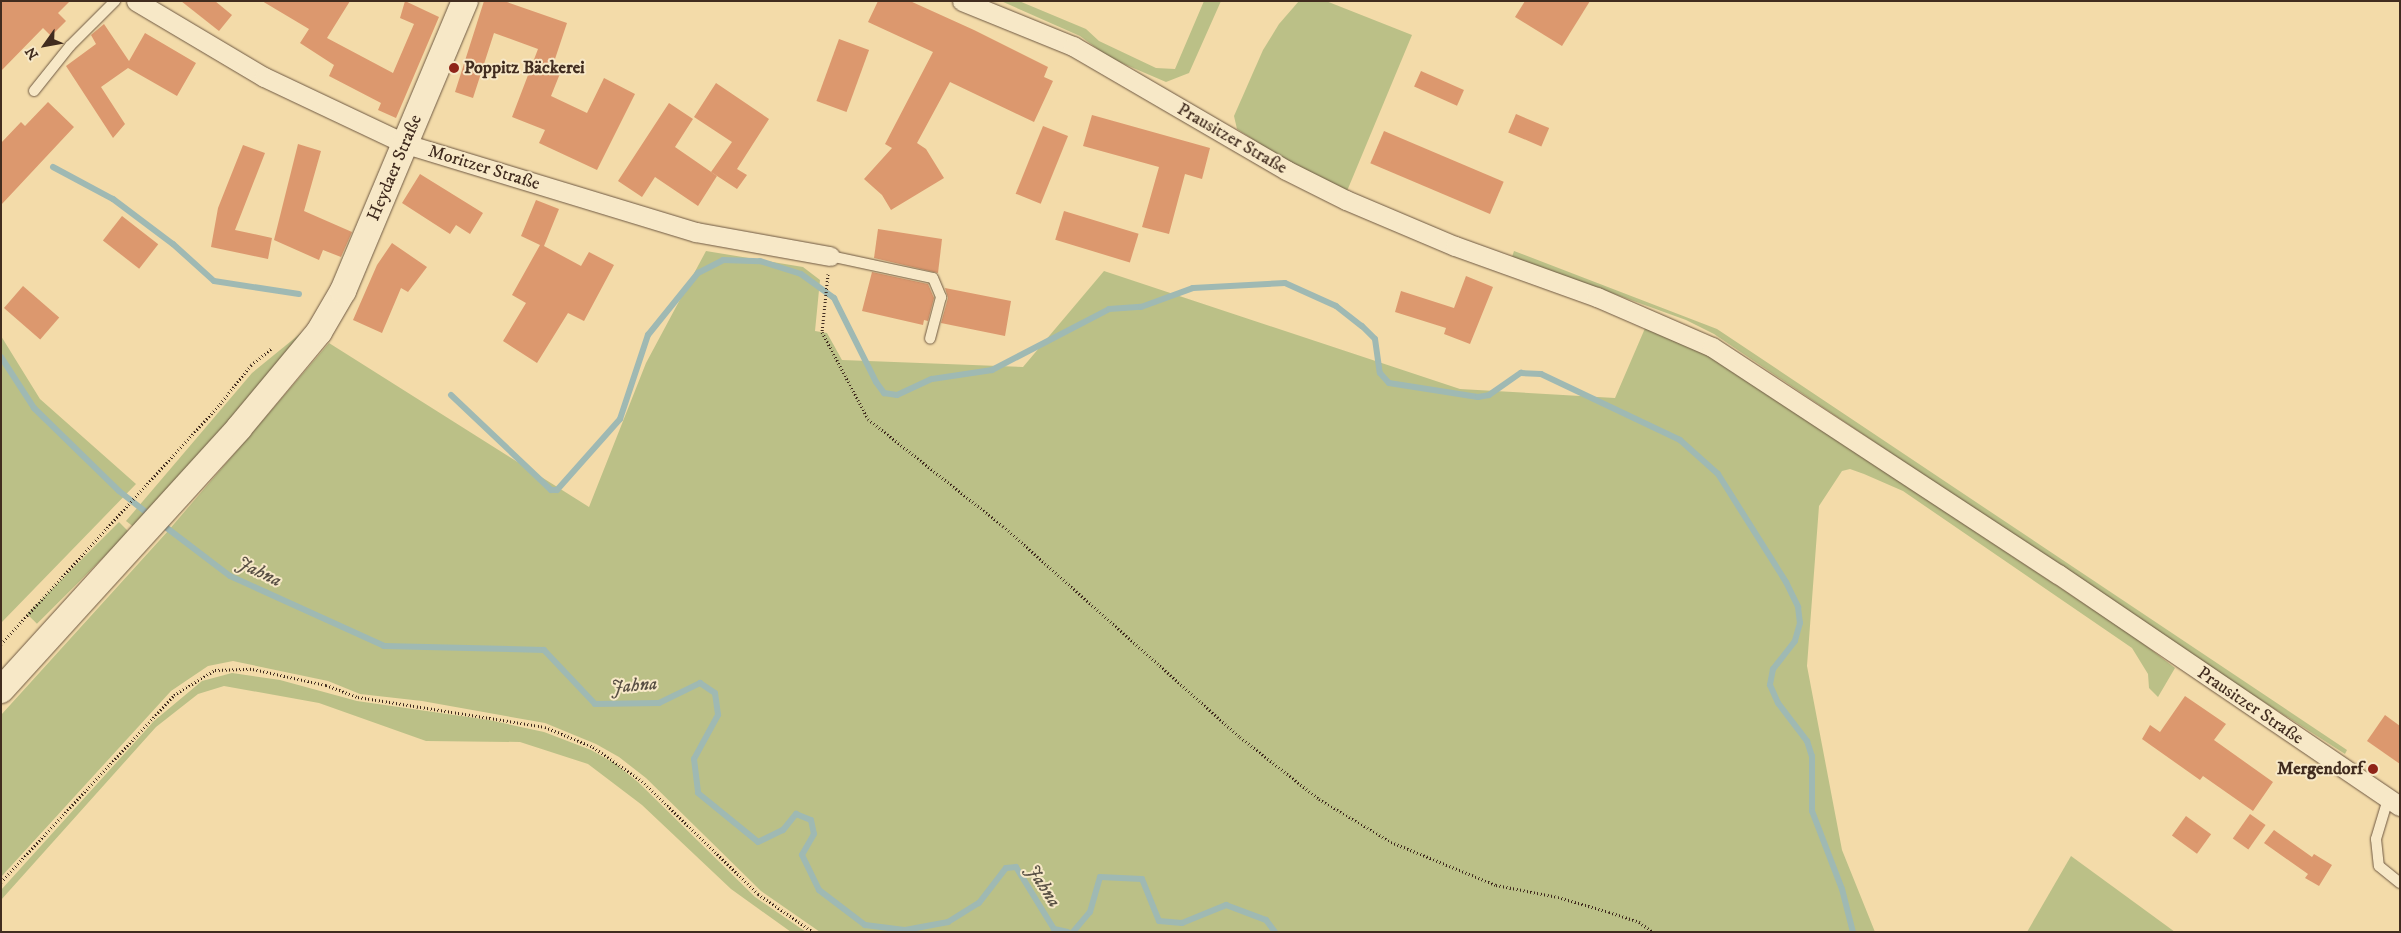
<!DOCTYPE html>
<html>
<head>
<meta charset="utf-8">
<style>
	body { margin:0 }
	#map { position:relative; width:2401px; height:933px; overflow:hidden; background:#f3dba9; font-family:"IM FELL DW Pica",serif }
	div>[style] { position:absolute }
	[style*='--x'] { left:calc(var(--x)*1px); top:calc(var(--y)*1px); width:calc(var(--w)*1px); rotate:calc(var(--a)*1deg) }
	.green>* { inset:0; background:#bbc087; transform-origin:0 0 }
	.stream>* { height:6px; margin:-3px; padding:0 3px; transform-origin:3px; border-radius:3px; background:#9fb9b3 }
	.building>* { inset:0; background:#dc986e; transform-origin:0 0 }
	.path>* { height:3px; margin-top:-1.5px; transform-origin:0; background:repeating-linear-gradient(90deg,#412c1f 0 1px,transparent 0 3.5px) }
	.roads { filter:drop-shadow(0 0 1px #6e5842) drop-shadow(0 0 1px #6e5842) }
	.service>* { height:10px; margin:-5px; padding:0 5px; transform-origin:5px; border-radius:5px; background:#f7e8c7 }
	.minor>* { height:19px; margin:-9.5px; padding:0 9.5px; transform-origin:9.5px; border-radius:9.5px; background:#f7e8c7 }
	.secondary>* { height:26px; margin:-13px; padding:0 13px; transform-origin:13px; border-radius:13px; background:#f7e8c7 }
	.dots>* { width:14px; height:14px; translate:-50% -50%; box-sizing:border-box; border:2px solid #f7e8c7; border-radius:50% }
	span { translate:-50% -50%; white-space:nowrap; text-align:center; line-height:1.15; -webkit-text-stroke:4px #f7e8c7; paint-order:stroke }
	.poi-label { font-size:18px; color:#412c1f; font-weight:700 }
	.left { translate:0 -50%; text-align:left }
	.right { translate:-100% -50%; text-align:right }
	.street-label { font-size:18px; color:#412c1f }
	.water-label { font-size:19px; color:#584f44; font-style:italic }
	.frame { position:absolute; inset:0; border:2px solid #412c1f; pointer-events:none }
	.north { position:absolute; left:20px; top:20px; width:50px; height:50px; -webkit-text-stroke:4px #f7e8c7; paint-order:stroke; rotate:238deg; font-size:14px; font-weight:700; line-height:20px; text-align:center; color:#412c1f }
	.north::after { content:''; display:block; margin:auto; width:18px; height:22px; background:#412c1f; clip-path:polygon(50% 0,100% 100%,50% 72%,0 100%) }
</style>
</head>
<body>
<div id="map">
	<div class="green">
		<i style="clip-path:polygon(1001px 1px,1019px 1px,1086px 29px,1099px 41px,1156px 68px,1175px 69px,1204px 1px,1221px 1px,1189px 73px,1166px 82px,1110px 58px,1080px 36px)"></i>
		<i style="clip-path:polygon(1299px 1px,1326px 1px,1412px 35px,1347px 191px,1291px 164px,1237px 129px,1234px 116px,1263px 50px,1279px 24px)"></i>
		<i style="clip-path:polygon(706px 251px,803px 267px,820px 280px,815px 331px,827px 333px,842px 360px,1023px 367px,1104px 271px,1460px 389px,1615px 398px,1646px 326px,1709px 355px,2136px 638px,2175px 668px,2158px 697px,2149px 688px,2148px 674px,2132px 648px,1903px 491px,1864px 474px,1850px 469px,1842px 471px,1819px 506px,1807px 666px,1842px 850px,1875px 932px,820px 932px,761px 891px,646px 778px,619px 757px,596px 744px,545px 723px,422px 701px,360px 694px,328px 681px,233px 661px,208px 666px,171px 691px,1px 877px,1px 715px,168px 531px,329px 343px,589px 507px,646px 363px)"></i>
		<i style="clip-path:polygon(1514px 251px,1717px 329px,2347px 750px,2345px 754px,2183px 650px,1714px 334px,1686px 320px,1512px 257px)"></i>
		<i style="clip-path:polygon(301px 333px,306px 335px,135px 528px,126px 521px,252px 373px)"></i>
		<i style="clip-path:polygon(1px 336px,40px 399px,136px 484px,1px 623px)"></i>
		<i style="left:119px;top:522px;width:14px;height:130px;rotate:45deg"></i>
		<i style="clip-path:polygon(232px 673px,280px 680px,357px 701px,489px 720px,544px 732px,591px 750px,616px 764px,639px 783px,755px 897px,806px 932px,791px 932px,731px 889px,642px 805px,588px 764px,520px 742px,426px 741px,319px 703px,224px 686px,198px 694px,156px 727px,1px 900px,1px 890px,154px 721px,202px 681px)"></i>
		<i style="clip-path:polygon(2071px 856px,2175px 932px,2027px 932px)"></i>
	</div>
	<div class="stream">
		<i style="--x:53;--y:167;--w:68;--a:28.1"></i>
		<i style="--x:113;--y:199;--w:75;--a:36.9"></i>
		<i style="--x:173;--y:244;--w:55;--a:42.1"></i>
		<i style="--x:214;--y:281;--w:86;--a:8.7"></i>
		<i style="--x:1;--y:357;--w:61;--a:57.1"></i>
		<i style="--x:34;--y:408;--w:119;--a:44.3"></i>
		<i style="--x:119;--y:491;--w:41;--a:38"></i>
		<i style="--x:451;--y:395;--w:138;--a:43.5"></i>
		<i style="--x:551;--y:490;--w:6;--a:0"></i>
		<i style="--x:557;--y:490;--w:95;--a:-48.4"></i>
		<i style="--x:620;--y:419;--w:89;--a:-71.6"></i>
		<i style="--x:648;--y:335;--w:80;--a:-51.1"></i>
		<i style="--x:698;--y:273;--w:28;--a:-27"></i>
		<i style="--x:723;--y:260;--w:37;--a:2"></i>
		<i style="--x:760;--y:261;--w:43;--a:17.6"></i>
		<i style="--x:801;--y:274;--w:41;--a:36"></i>
		<i style="--x:834;--y:298;--w:94;--a:63.4"></i>
		<i style="--x:876;--y:382;--w:14;--a:54"></i>
		<i style="--x:884;--y:393;--w:13;--a:9"></i>
		<i style="--x:897;--y:395;--w:38;--a:-25"></i>
		<i style="--x:932;--y:379;--w:61;--a:-8.5"></i>
		<i style="--x:992;--y:370;--w:132;--a:-27.5"></i>
		<i style="--x:1109;--y:309;--w:32;--a:-4"></i>
		<i style="--x:1141;--y:307;--w:55;--a:-20.1"></i>
		<i style="--x:1193;--y:288;--w:92;--a:-3.1"></i>
		<i style="--x:1285;--y:283;--w:56;--a:24.3"></i>
		<i style="--x:1336;--y:306;--w:33;--a:38"></i>
		<i style="--x:1362;--y:326;--w:18;--a:45"></i>
		<i style="--x:1375;--y:339;--w:34;--a:82"></i>
		<i style="--x:1380;--y:373;--w:13;--a:48"></i>
		<i style="--x:1389;--y:383;--w:90;--a:8.9"></i>
		<i style="--x:1478;--y:397;--w:11;--a:-10"></i>
		<i style="--x:1489;--y:395;--w:39;--a:-35"></i>
		<i style="--x:1521;--y:373;--w:20;--a:3"></i>
		<i style="--x:1541;--y:374;--w:154;--a:25.4"></i>
		<i style="--x:1680;--y:440;--w:51;--a:41.8"></i>
		<i style="--x:1718;--y:474;--w:128;--a:57.8"></i>
		<i style="--x:1786;--y:582;--w:28;--a:64"></i>
		<i style="--x:1798;--y:607;--w:16;--a:83"></i>
		<i style="--x:1800;--y:623;--w:19;--a:106"></i>
		<i style="--x:1795;--y:641;--w:36;--a:128"></i>
		<i style="--x:1773;--y:669;--w:16;--a:101"></i>
		<i style="--x:1770;--y:685;--w:20;--a:66"></i>
		<i style="--x:1778;--y:703;--w:48;--a:52.7"></i>
		<i style="--x:1807;--y:741;--w:16;--a:72"></i>
		<i style="--x:1812;--y:756;--w:55;--a:90"></i>
		<i style="--x:1812;--y:811;--w:84;--a:69"></i>
		<i style="--x:1842;--y:889;--w:44;--a:75.7"></i>
		<i style="--x:159;--y:522;--w:89;--a:37.3"></i>
		<i style="--x:230;--y:576;--w:169;--a:24.4"></i>
		<i style="--x:384;--y:646;--w:160;--a:1.4"></i>
		<i style="--x:544;--y:650;--w:74;--a:46.6"></i>
		<i style="--x:595;--y:704;--w:64;--a:-0.9"></i>
		<i style="--x:659;--y:703;--w:46;--a:-26"></i>
		<i style="--x:700;--y:683;--w:18;--a:34"></i>
		<i style="--x:715;--y:693;--w:22;--a:82"></i>
		<i style="--x:718;--y:715;--w:50;--a:118.6"></i>
		<i style="--x:694;--y:759;--w:34;--a:83"></i>
		<i style="--x:698;--y:793;--w:77;--a:39.2"></i>
		<i style="--x:758;--y:842;--w:28;--a:-26"></i>
		<i style="--x:783;--y:830;--w:21;--a:-51"></i>
		<i style="--x:796;--y:814;--w:16;--a:22"></i>
		<i style="--x:811;--y:820;--w:14;--a:78"></i>
		<i style="--x:814;--y:834;--w:24;--a:120"></i>
		<i style="--x:802;--y:855;--w:39;--a:64"></i>
		<i style="--x:819;--y:890;--w:58;--a:37.3"></i>
		<i style="--x:865;--y:925;--w:40;--a:7.1"></i>
		<i style="--x:905;--y:930;--w:44;--a:-10.5"></i>
		<i style="--x:948;--y:922;--w:36;--a:-32"></i>
		<i style="--x:979;--y:903;--w:44;--a:-52.4"></i>
		<i style="--x:1006;--y:868;--w:10;--a:-6"></i>
		<i style="--x:1016;--y:867;--w:73;--a:58.5"></i>
		<i style="--x:1054;--y:929;--w:14;--a:12"></i>
		<i style="--x:1073;--y:932;--w:26;--a:-50"></i>
		<i style="--x:1090;--y:912;--w:36;--a:-74"></i>
		<i style="--x:1100;--y:877;--w:42;--a:2.7"></i>
		<i style="--x:1142;--y:879;--w:45;--a:68"></i>
		<i style="--x:1159;--y:921;--w:23;--a:5"></i>
		<i style="--x:1182;--y:923;--w:48;--a:-22.2"></i>
		<i style="--x:1226;--y:905;--w:43;--a:20.6"></i>
		<i style="--x:1266;--y:920;--w:15;--a:53"></i>
	</div>
	<div class="building">
		<i style="clip-path:polygon(1px 1px,70px 1px,58px 13px,66px 21px,51px 36px,43px 28px,1px 71px)"></i>
		<i style="clip-path:polygon(181px 1px,215px 1px,232px 15px,219px 31px)"></i>
		<i style="clip-path:polygon(262px 1px,350px 1px,327px 38px,393px 73px,414px 24px,400px 18px,405px 1px,439px 17px,396px 118px,378px 110px,381px 103px,329px 76px,334px 65px,300px 43px,309px 29px)"></i>
		<i style="clip-path:polygon(484px 1px,504px 1px,567px 23px,554px 62px,563px 66px,551px 96px,587px 113px,604px 78px,635px 94px,597px 170px,539px 143px,545px 130px,512px 117px,538px 49px,494px 33px,473px 98px,455px 92px)"></i>
		<i style="clip-path:polygon(878px 1px,910px 1px,974px 30px,1048px 67px,1044px 77px,1053px 81px,1034px 122px,950px 82px,917px 143px,926px 149px,944px 178px,891px 210px,882px 195px,864px 179px,892px 148px,885px 144px,933px 52px,868px 22px)"></i>
		<i style="clip-path:polygon(1525px 1px,1590px 1px,1562px 46px,1515px 17px)"></i>
		<i style="clip-path:polygon(104px 24px,129px 61px,145px 33px,196px 63px,177px 96px,128px 68px,101px 87px,125px 124px,113px 138px,66px 66px,96px 44px,91px 35px)"></i>
		<i style="left:839px;top:39px;width:32px;height:66px;rotate:20deg"></i>
		<i style="left:1421px;top:71px;width:47px;height:17px;rotate:24deg"></i>
		<i style="clip-path:polygon(716px 83px,769px 119px,737px 169px,747px 175px,737px 189px,711px 172px,732px 142px,694px 117px)"></i>
		<i style="clip-path:polygon(48px 102px,74px 127px,1px 205px,1px 143px,21px 122px,25px 126px)"></i>
		<i style="clip-path:polygon(669px 103px,693px 119px,675px 147px,717px 176px,698px 206px,655px 177px,642px 197px,618px 181px)"></i>
		<i style="left:1516px;top:114px;width:36px;height:20px;rotate:23deg"></i>
		<i style="clip-path:polygon(1092px 115px,1210px 148px,1202px 179px,1185px 174px,1169px 234px,1142px 227px,1159px 167px,1083px 146px)"></i>
		<i style="left:1043px;top:126px;width:27px;height:73px;rotate:22deg"></i>
		<i style="left:1384px;top:131px;width:130px;height:35px;rotate:23deg"></i>
		<i style="clip-path:polygon(298px 144px,321px 151px,304px 211px,352px 232px,341px 257px,323px 250px,319px 260px,274px 240px)"></i>
		<i style="clip-path:polygon(243px 145px,265px 153px,235px 230px,272px 238px,268px 259px,211px 247px,218px 208px)"></i>
		<i style="clip-path:polygon(420px 174px,483px 213px,470px 234px,456px 225px,450px 234px,402px 203px)"></i>
		<i style="clip-path:polygon(536px 200px,559px 209px,544px 246px,581px 266px,589px 252px,614px 265px,584px 321px,568px 313px,537px 363px,503px 341px,526px 303px,512px 295px,540px 245px,521px 236px)"></i>
		<i style="left:1064px;top:211px;width:78px;height:30px;rotate:17deg"></i>
		<i style="left:122px;top:216px;width:46px;height:31px;rotate:38deg"></i>
		<i style="clip-path:polygon(878px 229px,942px 239px,938px 273px,874px 258px)"></i>
		<i style="clip-path:polygon(392px 243px,427px 267px,408px 292px,401px 288px,382px 333px,353px 320px,377px 265px)"></i>
		<i style="clip-path:polygon(872px 272px,928px 284px,934px 298px,928px 321px,924px 320px,923px 325px,862px 311px)"></i>
		<i style="clip-path:polygon(1466px 276px,1493px 287px,1470px 344px,1444px 334px,1446px 328px,1395px 312px,1401px 291px,1454px 308px)"></i>
		<i style="left:23px;top:286px;width:48px;height:29px;rotate:41deg"></i>
		<i style="clip-path:polygon(945px 288px,1011px 301px,1005px 336px,941px 323px,948px 298px)"></i>
		<i style="clip-path:polygon(2185px 696px,2226px 724px,2214px 740px,2273px 782px,2253px 811px,2203px 776px,2200px 780px,2142px 739px,2150px 725px,2160px 732px)"></i>
		<i style="clip-path:polygon(2385px 715px,2400px 726px,2400px 764px,2367px 741px)"></i>
		<i style="left:2250px;top:814px;width:19px;height:30px;rotate:35deg"></i>
		<i style="left:2186px;top:816px;width:31px;height:24px;rotate:36deg"></i>
		<i style="clip-path:polygon(2274px 830px,2312px 857px,2314px 854px,2332px 865px,2319px 886px,2305px 878px,2308px 874px,2264px 843px)"></i>
	</div>
	<div class="path">
		<i style="--x:828;--y:274;--w:58;--a:95.9"></i>
		<i style="--x:822;--y:332;--w:98;--a:62.1"></i>
		<i style="--x:868;--y:419;--w:172;--a:38.4"></i>
		<i style="--x:1003;--y:526;--w:317;--a:41.7"></i>
		<i style="--x:1240;--y:737;--w:100;--a:38.1"></i>
		<i style="--x:1319;--y:799;--w:84;--a:30.8"></i>
		<i style="--x:1391;--y:842;--w:113;--a:22.3"></i>
		<i style="--x:1496;--y:885;--w:63;--a:11"></i>
		<i style="--x:1558;--y:897;--w:53;--a:16.4"></i>
		<i style="--x:1609;--y:912;--w:32;--a:18"></i>
		<i style="--x:1639;--y:922;--w:17;--a:36"></i>
		<i style="--x:1;--y:644;--w:325;--a:-47.6"></i>
		<i style="--x:220;--y:404;--w:50;--a:-51.5"></i>
		<i style="--x:251;--y:365;--w:27;--a:-39"></i>
		<i style="--x:1;--y:882;--w:255;--a:-47.2"></i>
		<i style="--x:174;--y:695;--w:48;--a:-31.4"></i>
		<i style="--x:215;--y:670;--w:38;--a:-2"></i>
		<i style="--x:253;--y:669;--w:75;--a:12.4"></i>
		<i style="--x:326;--y:685;--w:34;--a:21"></i>
		<i style="--x:358;--y:697;--w:189;--a:9.1"></i>
		<i style="--x:545;--y:727;--w:52;--a:22.6"></i>
		<i style="--x:593;--y:747;--w:60;--a:34.8"></i>
		<i style="--x:642;--y:781;--w:162;--a:44.2"></i>
		<i style="--x:758;--y:894;--w:67;--a:34.6"></i>
	</div>
	<div class="roads">
		<div class="service">
			<i style="--x:34;--y:91;--w:58;--a:-51.3"></i>
			<i style="--x:70;--y:46;--w:64;--a:-45"></i>
			<i style="--x:830;--y:256;--w:105;--a:12.1"></i>
			<i style="--x:933;--y:278;--w:21;--a:67"></i>
			<i style="--x:941;--y:297;--w:43;--a:104.7"></i>
			<i style="--x:2388;--y:799;--w:42;--a:106.7"></i>
			<i style="--x:2376;--y:839;--w:27;--a:84"></i>
			<i style="--x:2379;--y:866;--w:27;--a:39"></i>
		</div>
		<div class="minor">
			<i style="--x:136;--y:1;--w:149;--a:30.7"></i>
			<i style="--x:264;--y:77;--w:157;--a:25.3"></i>
			<i style="--x:406;--y:144;--w:303;--a:16.9"></i>
			<i style="--x:696;--y:232;--w:136;--a:10.2"></i>
			<i style="--x:962;--y:1;--w:120;--a:22.1"></i>
			<i style="--x:1073;--y:46;--w:246;--a:30.2"></i>
			<i style="--x:1286;--y:170;--w:67;--a:26.6"></i>
			<i style="--x:1346;--y:200;--w:118;--a:22.9"></i>
			<i style="--x:1455;--y:246;--w:151;--a:19.8"></i>
			<i style="--x:1597;--y:297;--w:125;--a:23.5"></i>
			<i style="--x:1712;--y:347;--w:414;--a:33.3"></i>
			<i style="--x:2058;--y:574;--w:413;--a:34.2"></i>
		</div>
		<div class="secondary">
			<i style="--x:1;--y:690;--w:354;--a:-47.7"></i>
			<i style="--x:239;--y:428;--w:125;--a:-50.2"></i>
			<i style="--x:319;--y:332;--w:48;--a:-59.7"></i>
			<i style="--x:343;--y:291;--w:315;--a:-67.2"></i>
		</div>
	</div>
	<div class="dots">
		<i style="left:454px;top:68px;background:#8f2418"></i>
		<i style="left:2373px;top:769px;background:#8f2418"></i>
	</div>
	<div class="poi-label">
		<span class="left" style="left:464px;top:68px">Poppitz Bäckerei</span>
		<span class="right" style="left:2363px;top:769px">Mergendorf</span>
	</div>
	<div class="street-label">
		<span style="left:1232px;top:139px;rotate:30deg">Prausitzer Straße</span>
		<span style="left:395px;top:168px;rotate:-67deg">Heydaer Straße</span>
		<span style="left:484px;top:168px;rotate:17deg">Moritzer Straße</span>
		<span style="left:2250px;top:706px;rotate:34deg">Prausitzer Straße</span>
	</div>
	<div class="water-label">
		<span style="left:259px;top:572px;rotate:26deg">Jahna</span>
		<span style="left:634px;top:686px;rotate:-5deg">Jahna</span>
		<span style="left:1043px;top:886px;rotate:57deg">Jahna</span>
	</div>
	<div class="frame"></div>
	<div class="north">N</div>
</div>
</body>
</html>
